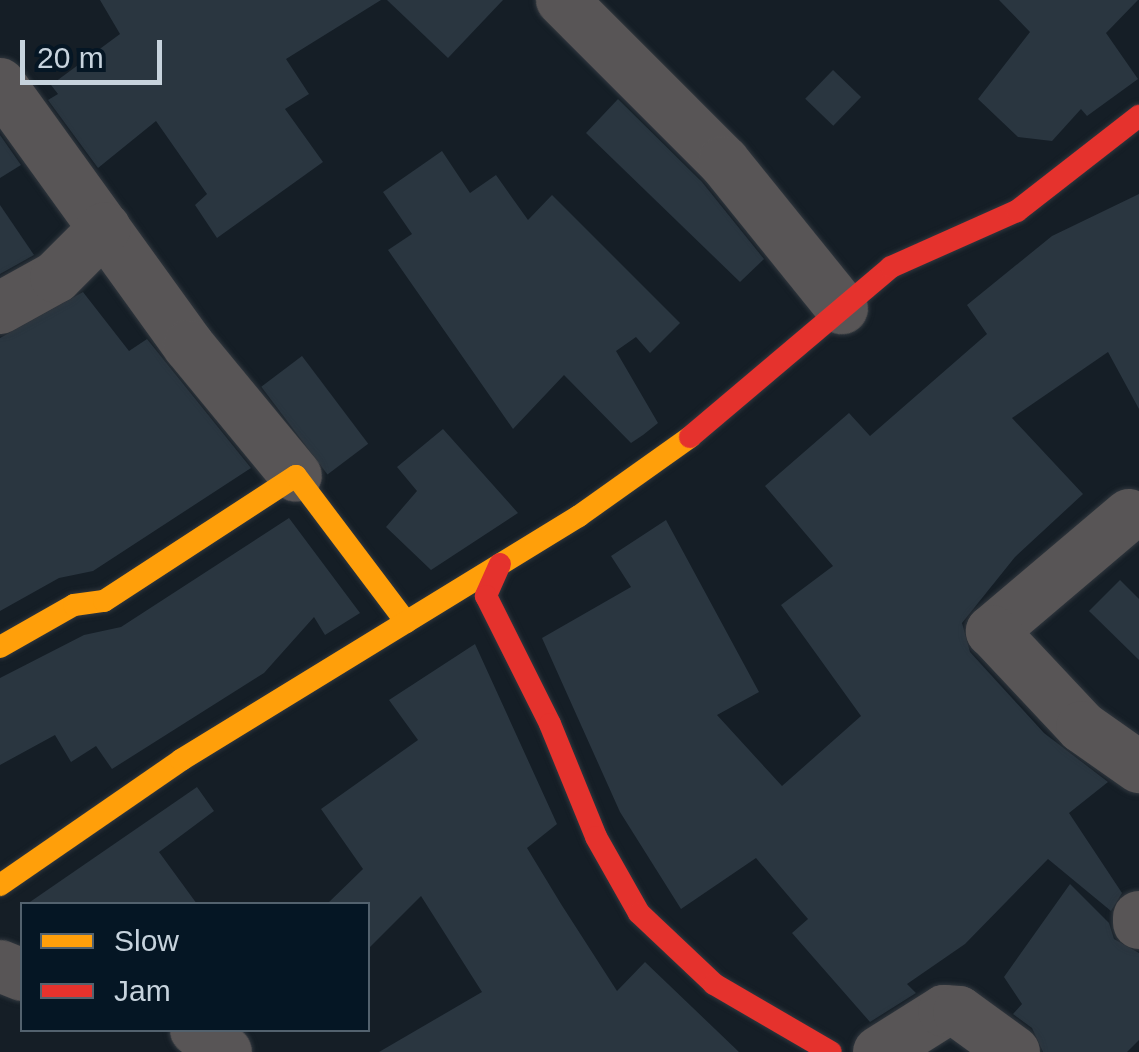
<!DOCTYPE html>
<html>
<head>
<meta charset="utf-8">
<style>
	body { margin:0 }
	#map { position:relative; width:1139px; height:1052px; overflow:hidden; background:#151e26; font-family:Arial,sans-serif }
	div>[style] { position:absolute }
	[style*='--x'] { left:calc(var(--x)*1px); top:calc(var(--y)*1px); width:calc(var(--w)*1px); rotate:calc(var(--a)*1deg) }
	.building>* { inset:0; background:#2a3640; transform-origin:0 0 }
	.roads { filter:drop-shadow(0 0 2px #30373e) drop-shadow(0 0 2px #30373e) }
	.street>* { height:52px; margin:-26px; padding:0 26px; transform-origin:26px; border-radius:26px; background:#585556 }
	.slow>* { height:22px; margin:-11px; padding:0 11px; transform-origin:11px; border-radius:11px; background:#ff9f0a }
	.jam>* { height:22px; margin:-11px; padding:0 11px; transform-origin:11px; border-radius:11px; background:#e5322d }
	span { translate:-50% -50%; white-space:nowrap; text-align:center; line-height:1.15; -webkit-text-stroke:9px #051624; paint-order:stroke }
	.legend { position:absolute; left:20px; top:902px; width:350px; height:130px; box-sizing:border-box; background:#051624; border:2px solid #53626e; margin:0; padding:12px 18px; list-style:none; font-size:30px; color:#c7d3dd }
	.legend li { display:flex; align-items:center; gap:20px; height:50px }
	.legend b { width:50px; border:2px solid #53626e }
	.scale { position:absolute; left:20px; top:40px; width:142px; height:45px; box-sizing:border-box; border:5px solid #c7d3dd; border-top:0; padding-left:12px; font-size:30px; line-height:35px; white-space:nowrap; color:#c7d3dd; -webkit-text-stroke:8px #051624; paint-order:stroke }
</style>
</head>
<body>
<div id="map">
	<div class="building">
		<i style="clip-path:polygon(100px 0,381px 0,286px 59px,309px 94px,285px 109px,323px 162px,217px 238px,195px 205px,207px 194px,156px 121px,98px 168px,48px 100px,58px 94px,51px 85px,120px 34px)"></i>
		<i style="clip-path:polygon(387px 0,503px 0,448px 58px)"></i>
		<i style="clip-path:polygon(999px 0,1138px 0,1106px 33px,1138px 79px,1087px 116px,1081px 109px,1052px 141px,1018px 137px,978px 99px,1030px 32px)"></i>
		<i style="left:833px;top:70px;width:39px;height:40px;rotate:44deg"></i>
		<i style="clip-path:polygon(618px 99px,702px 182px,764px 259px,740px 282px,586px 133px)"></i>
		<i style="clip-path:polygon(0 135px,21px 165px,0 178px)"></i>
		<i style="clip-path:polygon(442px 151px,470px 193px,496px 175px,528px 220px,552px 195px,680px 323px,650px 353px,636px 337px,616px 351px,658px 423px,643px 435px,631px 443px,564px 375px,513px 429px,388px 250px,412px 234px,383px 192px)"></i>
		<i style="clip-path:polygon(1139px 194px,1139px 409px,1108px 352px,1012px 418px,1083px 494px,1015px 557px,962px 623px,970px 652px,1044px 733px,1108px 782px,1069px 813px,1122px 893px,1111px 911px,1048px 859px,965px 944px,907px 984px,916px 993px,870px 1022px,792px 933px,808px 919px,756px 858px,681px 909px,620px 812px,542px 638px,631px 587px,611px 556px,666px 520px,759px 692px,717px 715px,782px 786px,861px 716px,781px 605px,833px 566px,765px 486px,849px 413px,870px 436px,987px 334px,967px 305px,1052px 236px)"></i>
		<i style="clip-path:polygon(0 205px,34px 255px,0 274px)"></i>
		<i style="clip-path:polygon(83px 292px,129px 351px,147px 339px,251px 468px,93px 571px,59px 578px,0 611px,0 338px)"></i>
		<i style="left:302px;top:356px;width:110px;height:51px;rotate:53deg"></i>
		<i style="clip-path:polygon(443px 429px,518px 513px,431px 570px,386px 527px,417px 491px,397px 467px)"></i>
		<i style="clip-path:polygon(289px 518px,360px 613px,325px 635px,314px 617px,264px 673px,112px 769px,96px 746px,71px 762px,55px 735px,0 765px,0 678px,84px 635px,121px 627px)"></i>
		<i style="clip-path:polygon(1120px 580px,1139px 599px,1139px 660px,1089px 611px)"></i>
		<i style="clip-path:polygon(475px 644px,557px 824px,527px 848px,561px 904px,617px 991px,645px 962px,739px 1052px,379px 1052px,482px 992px,421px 896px,368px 949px,368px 904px,327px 904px,363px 869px,321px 809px,418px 740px,389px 700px)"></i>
		<i style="clip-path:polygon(197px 787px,214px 811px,159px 852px,197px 904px,27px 904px)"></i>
		<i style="clip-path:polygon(1070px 884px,1109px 923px,1114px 939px,1139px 953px,1139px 1040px,1127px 1052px,1043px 1052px,1032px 1028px,1013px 1014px,1022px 1004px,1004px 977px)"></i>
	</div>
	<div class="roads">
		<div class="street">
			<i style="--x:562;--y:0;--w:229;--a:45"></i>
			<i style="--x:724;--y:162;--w:188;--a:51.1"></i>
			<i style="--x:0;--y:84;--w:323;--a:54.2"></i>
			<i style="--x:189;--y:346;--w:168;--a:50.5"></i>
			<i style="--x:0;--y:308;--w:64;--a:-29"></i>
			<i style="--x:56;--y:277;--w:69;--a:-45"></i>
			<i style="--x:1129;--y:515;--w:180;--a:139.7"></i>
			<i style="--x:992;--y:631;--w:132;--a:46.8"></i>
			<i style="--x:1082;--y:727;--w:70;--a:35.1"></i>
			<i style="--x:1139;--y:917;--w:6;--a:90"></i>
			<i style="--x:0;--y:966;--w:24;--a:22"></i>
			<i style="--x:196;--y:1030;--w:37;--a:36"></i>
			<i style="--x:879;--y:1052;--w:77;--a:-32.2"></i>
			<i style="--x:944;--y:1011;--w:15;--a:4"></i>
			<i style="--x:959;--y:1012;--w:68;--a:36"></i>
		</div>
		<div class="slow">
			<i style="--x:0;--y:647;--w:85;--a:-29.6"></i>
			<i style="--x:74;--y:605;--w:30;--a:-8"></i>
			<i style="--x:104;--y:601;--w:229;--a:-33.1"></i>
			<i style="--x:296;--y:476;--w:183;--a:53"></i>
			<i style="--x:0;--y:885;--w:220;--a:-34.6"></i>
			<i style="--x:181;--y:760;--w:467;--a:-31.5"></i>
			<i style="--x:579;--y:516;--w:136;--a:-35.4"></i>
		</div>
		<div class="jam">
			<i style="--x:690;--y:437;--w:263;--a:-40.2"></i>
			<i style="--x:891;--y:267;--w:138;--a:-24"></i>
			<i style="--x:1017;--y:211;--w:155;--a:-37.9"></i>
			<i style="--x:500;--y:564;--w:35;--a:114"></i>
			<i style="--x:486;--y:596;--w:143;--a:63.4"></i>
			<i style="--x:550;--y:724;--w:122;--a:67.8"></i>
			<i style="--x:596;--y:837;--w:87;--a:60.5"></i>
			<i style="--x:639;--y:913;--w:103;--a:43.4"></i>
			<i style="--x:714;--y:984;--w:135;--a:30.2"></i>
		</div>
	</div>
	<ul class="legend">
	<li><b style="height:12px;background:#ff9f0a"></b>Slow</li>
	<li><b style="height:12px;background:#e5322d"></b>Jam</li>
	</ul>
	<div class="scale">20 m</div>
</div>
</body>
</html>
